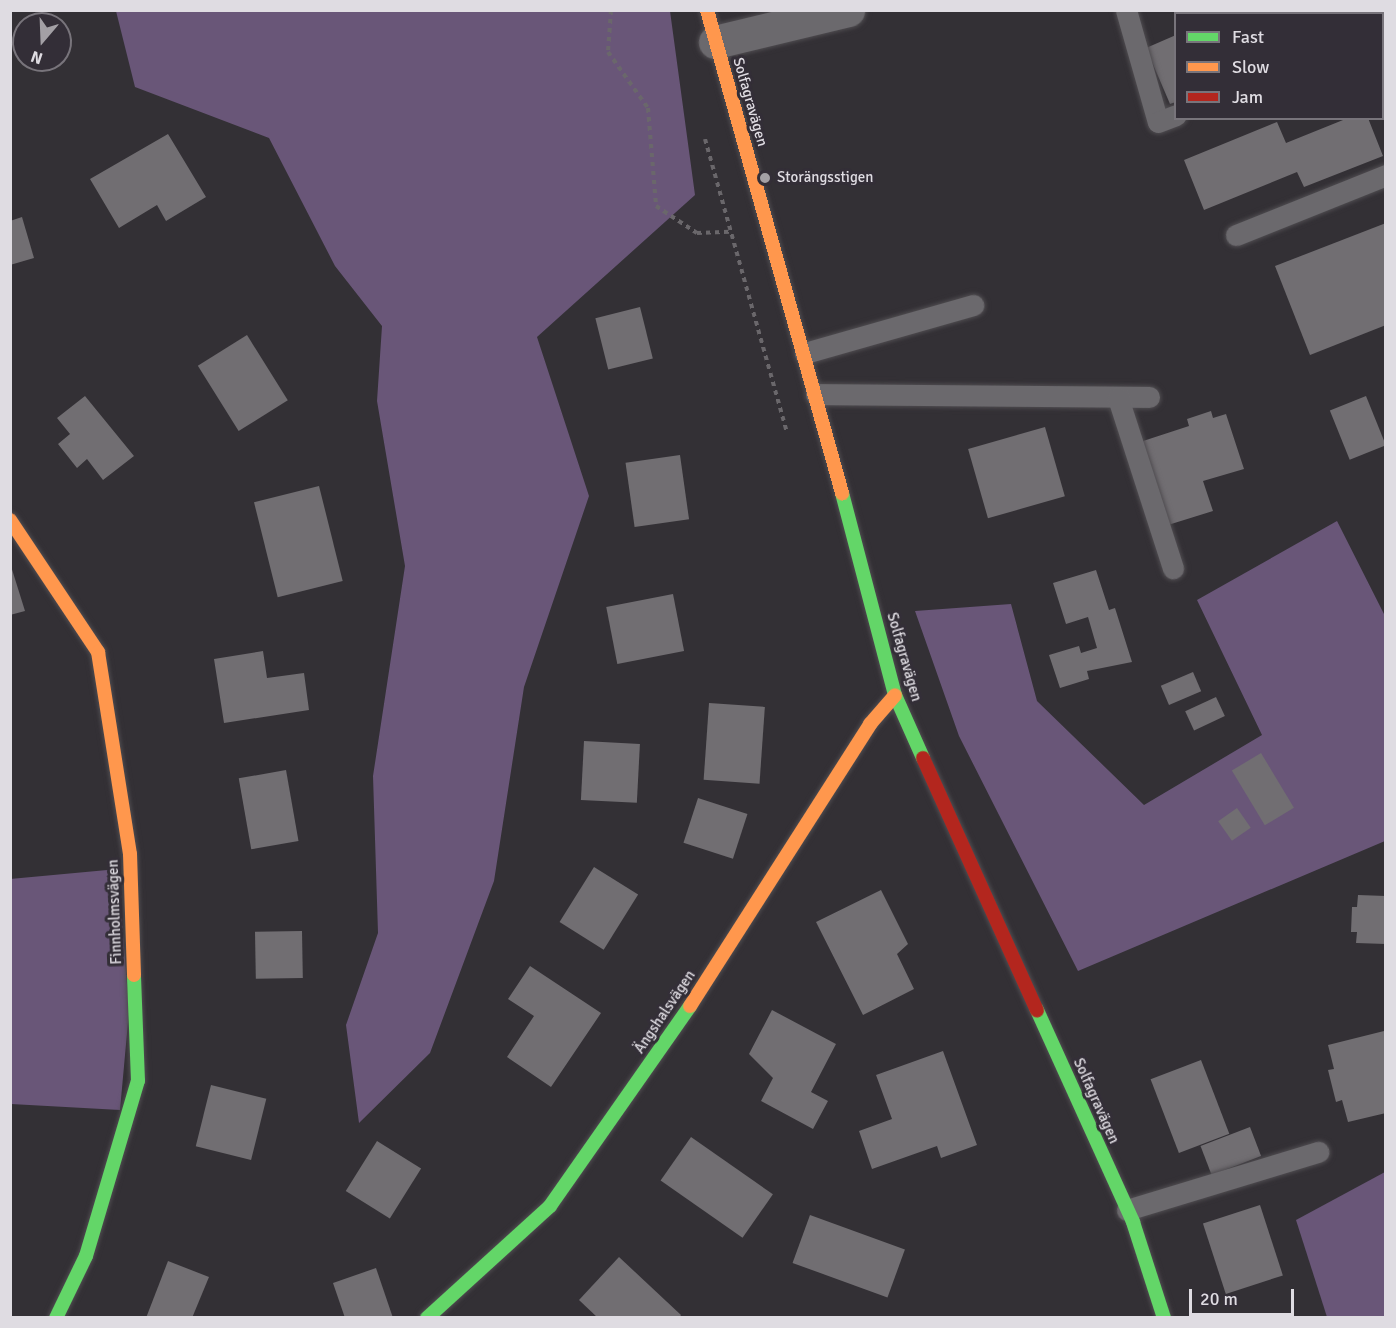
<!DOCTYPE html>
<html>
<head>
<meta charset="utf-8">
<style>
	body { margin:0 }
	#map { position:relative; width:1396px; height:1328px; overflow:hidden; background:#333035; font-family:Signika,sans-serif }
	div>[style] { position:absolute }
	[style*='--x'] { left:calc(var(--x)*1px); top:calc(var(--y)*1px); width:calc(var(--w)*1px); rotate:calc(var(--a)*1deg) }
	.forest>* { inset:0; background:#695678 }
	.building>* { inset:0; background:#716e72; transform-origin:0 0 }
	.path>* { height:4px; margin-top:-2px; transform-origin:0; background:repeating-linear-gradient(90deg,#6a676b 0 4.5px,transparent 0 9px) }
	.roads { filter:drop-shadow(0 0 2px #4f4c50) drop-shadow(0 0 2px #4f4c50) }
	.lane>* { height:21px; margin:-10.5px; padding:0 10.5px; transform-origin:10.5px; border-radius:10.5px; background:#6b696d }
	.street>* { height:33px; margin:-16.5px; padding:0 16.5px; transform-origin:16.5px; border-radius:16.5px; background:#6b696d }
	.fast>* { height:14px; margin:-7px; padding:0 7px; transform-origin:7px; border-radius:7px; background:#63d668 }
	.slow>* { height:14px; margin:-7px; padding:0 7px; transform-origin:7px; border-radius:7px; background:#ff974d }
	.jam>* { height:14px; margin:-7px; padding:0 7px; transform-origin:7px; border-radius:7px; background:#b3261e }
	.dots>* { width:16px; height:16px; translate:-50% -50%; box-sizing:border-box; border:3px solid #332e37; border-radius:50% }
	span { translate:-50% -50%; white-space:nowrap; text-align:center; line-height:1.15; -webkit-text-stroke:6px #332e37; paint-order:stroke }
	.street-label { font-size:15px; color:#dfdce2 }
	.poi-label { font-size:15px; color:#dfdce2 }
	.left { translate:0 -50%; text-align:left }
	.frame { position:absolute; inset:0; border:12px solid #dfdce2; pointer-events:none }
	.legend { position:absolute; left:1174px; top:12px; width:210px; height:108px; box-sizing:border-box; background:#332e37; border:2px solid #78747b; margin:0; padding:8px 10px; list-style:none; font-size:18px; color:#dfdce2 }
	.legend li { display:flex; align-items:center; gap:12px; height:30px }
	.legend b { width:30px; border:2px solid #78747b }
	.north { position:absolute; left:12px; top:12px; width:60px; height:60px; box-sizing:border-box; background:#332e37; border:2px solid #78747b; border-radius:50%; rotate:199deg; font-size:16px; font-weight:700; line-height:24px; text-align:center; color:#dfdce2 }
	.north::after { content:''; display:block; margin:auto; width:21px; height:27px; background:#a3a0a5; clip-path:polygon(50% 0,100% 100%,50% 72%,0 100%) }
	.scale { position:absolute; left:1189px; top:1289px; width:105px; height:27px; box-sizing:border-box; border:3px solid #dfdce2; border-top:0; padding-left:8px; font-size:18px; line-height:21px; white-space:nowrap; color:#dfdce2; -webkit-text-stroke:4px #332e37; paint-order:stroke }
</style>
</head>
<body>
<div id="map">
	<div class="forest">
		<i style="clip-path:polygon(116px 11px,670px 11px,695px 195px,537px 337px,589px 496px,524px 687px,494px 881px,430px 1053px,359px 1123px,346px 1025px,378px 933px,373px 776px,405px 566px,377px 401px,382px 326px,335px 266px,269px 138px,135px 87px)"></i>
		<i style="clip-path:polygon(1337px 521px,1385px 616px,1385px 841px,1078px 971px,959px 736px,915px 611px,1011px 604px,1037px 701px,1144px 805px,1262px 735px,1197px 600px)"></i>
		<i style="clip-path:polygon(118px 869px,129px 1011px,120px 1110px,11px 1104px,10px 879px)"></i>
		<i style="clip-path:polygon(1385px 1172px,1385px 1317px,1327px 1317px,1296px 1220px)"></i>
	</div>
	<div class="building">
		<i style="left:1232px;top:10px;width:100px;height:8px"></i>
		<i style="clip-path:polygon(1176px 35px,1176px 102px,1170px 104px,1146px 48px)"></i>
		<i style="clip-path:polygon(1348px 118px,1368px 118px,1383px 156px,1304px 187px,1297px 172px,1204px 210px,1184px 160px,1277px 122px,1286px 143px)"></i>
		<i style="clip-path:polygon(168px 134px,206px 197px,166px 221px,157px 205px,119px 228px,90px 179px)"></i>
		<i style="clip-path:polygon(22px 217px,34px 258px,10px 265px,10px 221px)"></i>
		<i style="clip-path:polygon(1386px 223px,1386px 325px,1310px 355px,1275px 266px)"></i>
		<i style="left:640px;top:307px;width:53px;height:46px;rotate:76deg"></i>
		<i style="left:247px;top:335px;width:77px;height:58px;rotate:58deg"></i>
		<i style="clip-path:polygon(85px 396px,134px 456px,103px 480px,87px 459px,77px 468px,58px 444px,70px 434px,57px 418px)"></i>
		<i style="left:1366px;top:396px;width:53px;height:39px;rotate:68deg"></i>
		<i style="clip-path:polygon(1211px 411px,1213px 418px,1226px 414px,1244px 469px,1203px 481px,1213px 511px,1168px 525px,1140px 442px,1189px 426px,1187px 419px)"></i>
		<i style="left:1045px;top:427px;width:72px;height:80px;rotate:74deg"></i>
		<i style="left:680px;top:455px;width:65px;height:55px;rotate:82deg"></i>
		<i style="left:319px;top:486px;width:98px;height:67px;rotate:76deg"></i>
		<i style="clip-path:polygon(10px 563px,25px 611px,10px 615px)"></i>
		<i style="clip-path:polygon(1096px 570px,1109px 610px,1115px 608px,1132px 662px,1087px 671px,1089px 679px,1060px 688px,1049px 655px,1079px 646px,1081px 653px,1097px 648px,1088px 617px,1066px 624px,1053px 583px)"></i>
		<i style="left:673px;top:594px;width:58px;height:68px;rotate:79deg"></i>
		<i style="clip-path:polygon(263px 651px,267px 678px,304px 673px,309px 710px,224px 723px,214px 659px)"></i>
		<i style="left:1193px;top:672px;width:21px;height:35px;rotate:67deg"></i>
		<i style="left:1216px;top:697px;width:21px;height:34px;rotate:65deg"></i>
		<i style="left:709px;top:703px;width:56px;height:77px;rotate:4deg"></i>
		<i style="left:584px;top:741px;width:56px;height:59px;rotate:3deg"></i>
		<i style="left:1261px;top:753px;width:64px;height:34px;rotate:59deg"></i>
		<i style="left:286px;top:770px;width:72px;height:48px;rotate:80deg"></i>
		<i style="left:698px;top:798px;width:52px;height:47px;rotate:18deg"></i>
		<i style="left:1237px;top:808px;width:24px;height:23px;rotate:55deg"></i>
		<i style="left:594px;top:867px;width:52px;height:65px;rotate:32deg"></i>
		<i style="clip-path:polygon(881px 890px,908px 944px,897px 954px,914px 989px,863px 1015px,816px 922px)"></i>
		<i style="clip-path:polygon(1358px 895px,1386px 896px,1386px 944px,1356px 943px,1357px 932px,1351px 932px,1352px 907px,1357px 907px)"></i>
		<i style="left:302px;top:931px;width:47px;height:47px;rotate:89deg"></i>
		<i style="clip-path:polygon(530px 966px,601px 1013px,551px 1087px,507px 1057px,534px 1016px,508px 999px)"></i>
		<i style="clip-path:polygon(772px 1010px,836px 1044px,811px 1092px,828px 1101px,813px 1129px,761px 1101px,773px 1078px,749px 1054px)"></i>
		<i style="clip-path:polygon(1384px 1031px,1386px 1113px,1348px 1122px,1342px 1100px,1336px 1102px,1328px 1070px,1334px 1069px,1328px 1045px)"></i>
		<i style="clip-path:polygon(943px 1051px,977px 1145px,941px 1158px,937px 1146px,872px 1169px,859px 1131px,892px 1119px,876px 1075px)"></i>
		<i style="left:1201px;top:1060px;width:79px;height:54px;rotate:69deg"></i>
		<i style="left:211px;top:1085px;width:57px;height:63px;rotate:14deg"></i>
		<i style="left:1250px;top:1127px;width:31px;height:53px;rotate:69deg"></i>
		<i style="left:691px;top:1137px;width:100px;height:53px;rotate:35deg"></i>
		<i style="left:377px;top:1141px;width:52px;height:59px;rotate:32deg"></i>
		<i style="left:1260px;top:1205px;width:74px;height:60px;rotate:72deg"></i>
		<i style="left:810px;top:1215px;width:101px;height:51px;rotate:20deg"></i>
		<i style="clip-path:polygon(619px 1257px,681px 1315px,679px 1318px,598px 1318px,579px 1300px)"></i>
		<i style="clip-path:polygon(168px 1261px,209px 1277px,192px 1318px,146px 1318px)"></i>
		<i style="clip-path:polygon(376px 1268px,393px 1318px,345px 1318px,333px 1283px)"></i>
	</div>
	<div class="path">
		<i style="--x:611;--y:10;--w:42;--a:94.1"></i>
		<i style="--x:608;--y:52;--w:69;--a:54.5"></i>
		<i style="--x:648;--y:108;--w:98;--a:85.3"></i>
		<i style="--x:656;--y:206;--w:49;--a:33.4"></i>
		<i style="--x:697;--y:233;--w:33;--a:-2"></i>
		<i style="--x:705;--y:139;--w:304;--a:74.4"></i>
	</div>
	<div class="roads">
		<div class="lane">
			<i style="--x:1126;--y:10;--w:116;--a:74.1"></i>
			<i style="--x:1158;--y:122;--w:19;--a:-21"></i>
			<i style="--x:1236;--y:235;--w:162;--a:-21.8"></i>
			<i style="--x:805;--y:353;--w:175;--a:-15.9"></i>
			<i style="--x:816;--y:394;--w:333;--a:0.5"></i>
			<i style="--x:1118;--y:398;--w:179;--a:72.1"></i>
			<i style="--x:1127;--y:1210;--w:200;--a:-16.9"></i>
		</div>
		<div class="street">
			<i style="--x:1385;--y:10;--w:2;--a:63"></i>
			<i style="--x:715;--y:42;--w:137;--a:-13.5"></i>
		</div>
		<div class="fast">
			<i style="--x:842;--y:493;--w:209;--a:75.3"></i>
			<i style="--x:895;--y:695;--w:69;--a:66"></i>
			<i style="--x:1037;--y:1010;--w:233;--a:65.6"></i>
			<i style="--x:1133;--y:1222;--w:101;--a:72.1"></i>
			<i style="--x:56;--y:1318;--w:69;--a:-64.2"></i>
			<i style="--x:86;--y:1256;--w:183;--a:-73.5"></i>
			<i style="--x:138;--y:1081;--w:106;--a:-92.2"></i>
			<i style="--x:427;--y:1318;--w:166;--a:-42.3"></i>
			<i style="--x:550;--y:1206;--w:244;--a:-55"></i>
		</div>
		<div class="slow">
			<i style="--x:707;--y:10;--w:502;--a:74.38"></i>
			<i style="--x:10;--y:520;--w:159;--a:56.3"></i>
			<i style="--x:98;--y:652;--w:205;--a:81"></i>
			<i style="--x:130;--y:854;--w:121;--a:88.1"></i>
			<i style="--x:690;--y:1006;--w:335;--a:-57.4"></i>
			<i style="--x:870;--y:724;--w:38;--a:-49"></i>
		</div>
		<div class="jam">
			<i style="--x:923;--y:758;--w:277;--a:65.7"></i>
		</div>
	</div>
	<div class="dots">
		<i style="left:765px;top:178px;background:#a3a0a5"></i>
	</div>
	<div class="street-label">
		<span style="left:750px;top:102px;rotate:74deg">Solfagravägen</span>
		<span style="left:904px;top:657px;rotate:74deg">Solfagravägen</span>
		<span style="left:115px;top:912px;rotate:-92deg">Finnholmsvägen</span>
		<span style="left:665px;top:1012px;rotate:-56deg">Ängshalsvägen</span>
		<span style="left:1096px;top:1101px;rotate:66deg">Solfagravägen</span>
	</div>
	<div class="poi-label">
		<span class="left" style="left:777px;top:178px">Storängsstigen</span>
	</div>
	<div class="frame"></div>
	<ul class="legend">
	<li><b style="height:8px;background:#63d668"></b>Fast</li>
	<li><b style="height:8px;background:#ff974d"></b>Slow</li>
	<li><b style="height:8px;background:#b3261e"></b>Jam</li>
	</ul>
	<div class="north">N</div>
	<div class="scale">20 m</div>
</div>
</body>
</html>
